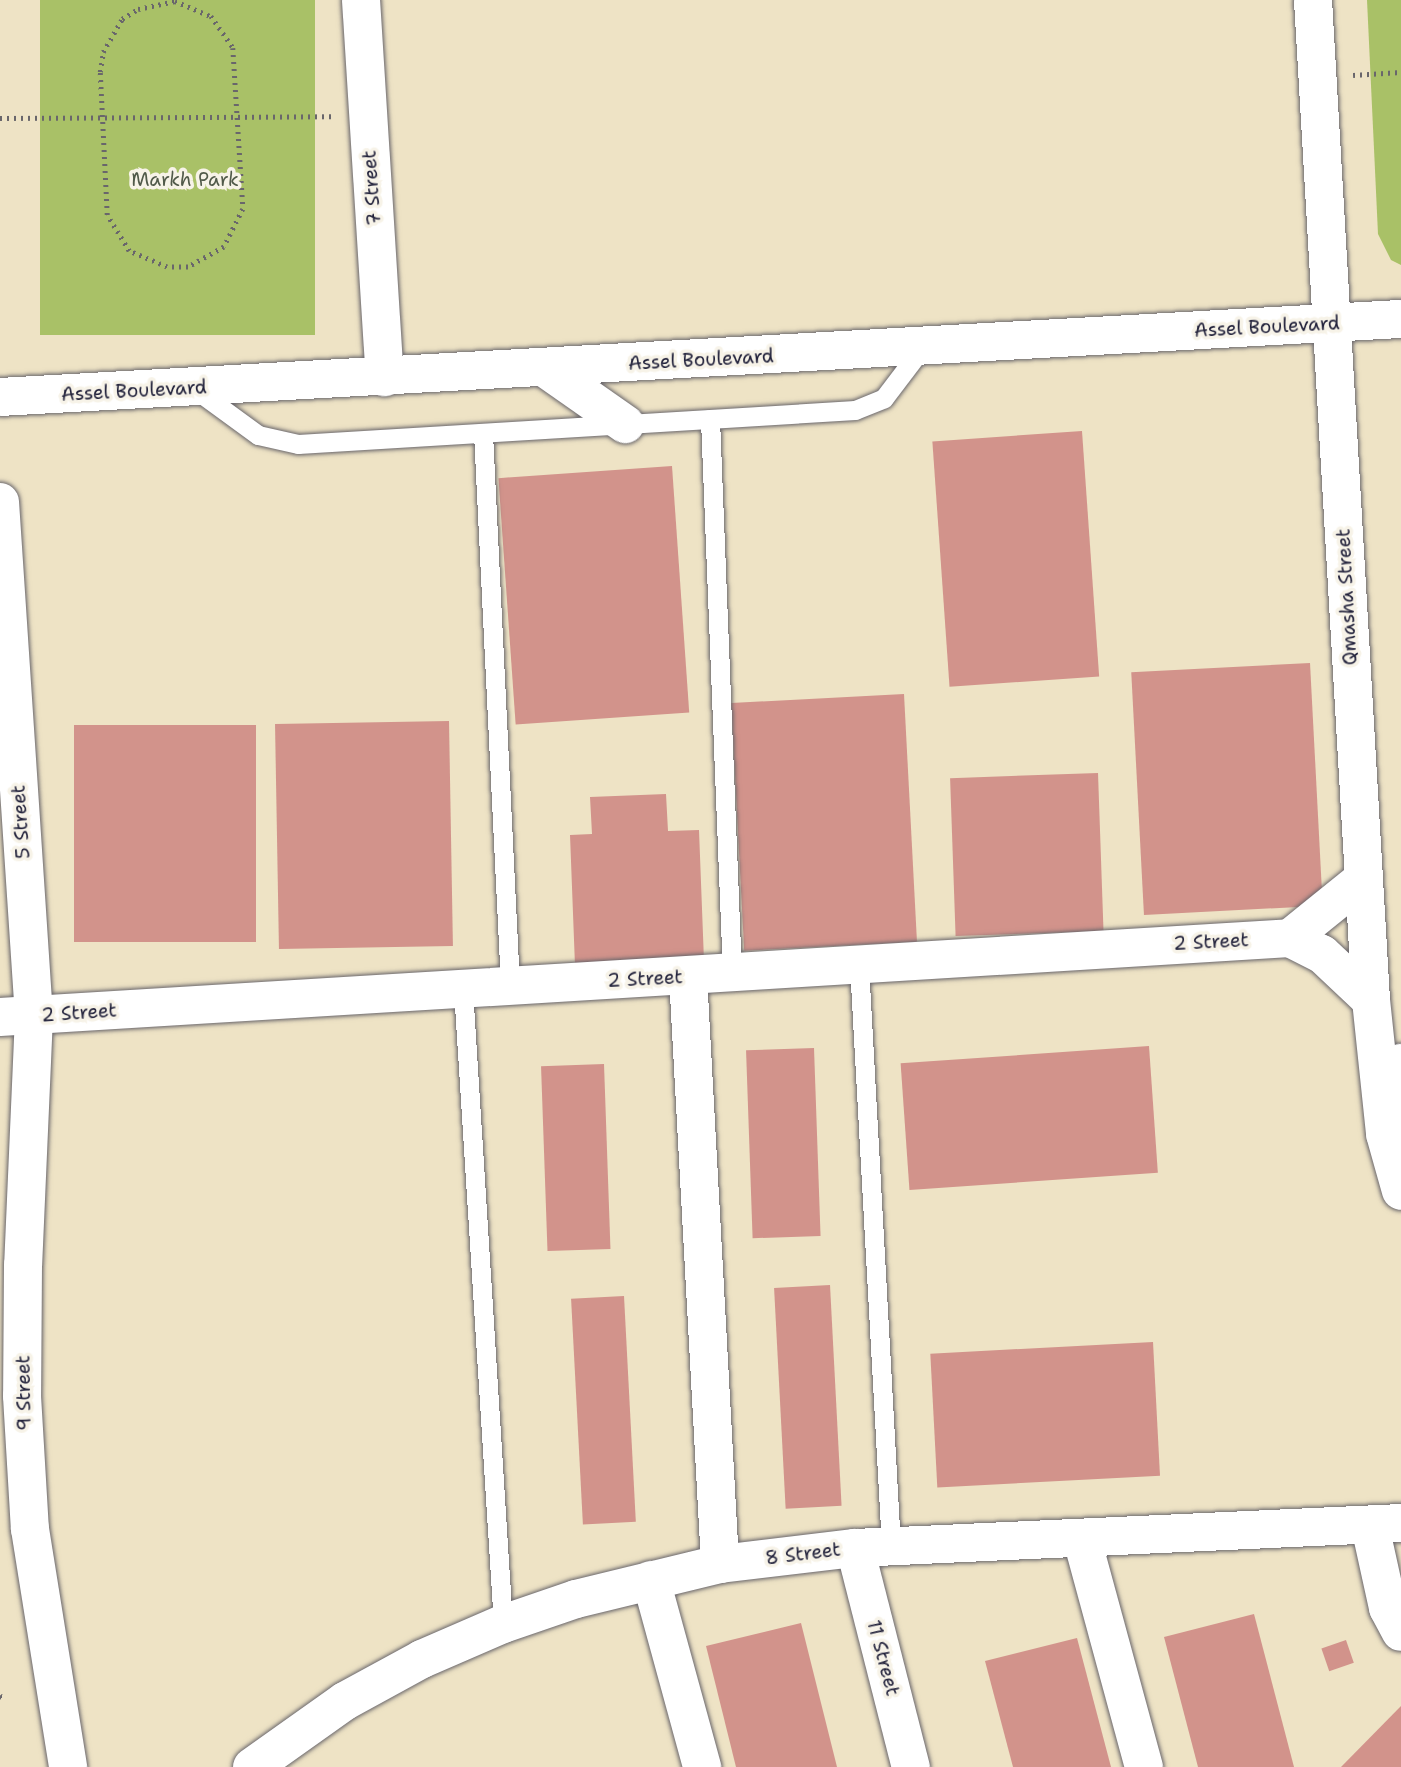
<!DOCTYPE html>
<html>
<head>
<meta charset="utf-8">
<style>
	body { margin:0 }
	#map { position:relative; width:1401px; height:1767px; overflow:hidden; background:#eee3c5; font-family:"Shantell Sans",sans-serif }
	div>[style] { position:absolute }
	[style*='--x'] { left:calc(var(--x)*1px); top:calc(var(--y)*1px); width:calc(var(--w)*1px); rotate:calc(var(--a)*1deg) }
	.green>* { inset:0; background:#a9c167; transform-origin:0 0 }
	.building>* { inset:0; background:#d2938b; transform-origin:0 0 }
	.path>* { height:4.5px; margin-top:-2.25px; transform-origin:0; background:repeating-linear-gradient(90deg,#69666b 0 2px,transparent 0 7px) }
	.roads { filter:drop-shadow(0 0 2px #69666b) drop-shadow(0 0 2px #69666b) }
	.service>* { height:19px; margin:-9.5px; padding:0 9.5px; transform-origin:9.5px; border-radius:9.5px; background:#fff }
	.minor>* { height:38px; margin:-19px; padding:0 19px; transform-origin:19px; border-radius:19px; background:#fff }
	.tertiary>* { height:38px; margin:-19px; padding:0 19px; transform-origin:19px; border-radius:19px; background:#fff }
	span { translate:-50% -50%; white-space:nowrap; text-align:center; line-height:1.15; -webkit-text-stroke:7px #f7f3e8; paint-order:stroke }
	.park-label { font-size:19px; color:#515a4a }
	.street-label { font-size:19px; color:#22223b }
</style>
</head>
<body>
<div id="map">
	<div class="green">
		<i style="left:40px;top:0;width:275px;height:335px"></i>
		<i style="clip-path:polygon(1367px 0,1401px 0,1401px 265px,1391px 260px,1378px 234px)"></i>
	</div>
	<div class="building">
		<i style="left:1082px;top:431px;width:246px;height:150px;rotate:86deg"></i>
		<i style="left:672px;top:466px;width:247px;height:174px;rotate:86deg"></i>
		<i style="left:1310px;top:663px;width:243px;height:179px;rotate:87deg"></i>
		<i style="left:904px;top:694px;width:248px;height:173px;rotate:87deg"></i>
		<i style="left:449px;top:721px;width:225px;height:174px;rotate:89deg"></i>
		<i style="left:74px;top:725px;width:182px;height:217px"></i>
		<i style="left:1098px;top:773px;width:158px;height:148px;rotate:88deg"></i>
		<i style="clip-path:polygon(666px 794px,668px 831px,699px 830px,704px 961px,575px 966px,570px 835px,592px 834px,590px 797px)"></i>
		<i style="left:1149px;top:1046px;width:127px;height:249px;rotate:86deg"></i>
		<i style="left:814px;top:1048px;width:188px;height:68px;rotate:88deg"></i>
		<i style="left:604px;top:1064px;width:185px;height:63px;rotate:88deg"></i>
		<i style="left:830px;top:1285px;width:221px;height:56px;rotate:87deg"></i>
		<i style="left:624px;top:1296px;width:226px;height:53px;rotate:87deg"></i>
		<i style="left:1153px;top:1342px;width:134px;height:223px;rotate:87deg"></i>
		<i style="clip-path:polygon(1254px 1614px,1294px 1767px,1198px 1767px,1164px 1637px)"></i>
		<i style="clip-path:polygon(801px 1623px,837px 1767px,736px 1767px,706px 1646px)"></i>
		<i style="clip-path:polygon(1077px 1638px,1111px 1767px,1013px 1767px,985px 1661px)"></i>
		<i style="left:1346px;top:1640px;width:24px;height:26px;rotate:71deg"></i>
		<i style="clip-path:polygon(1401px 1706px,1401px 1767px,1341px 1767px)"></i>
	</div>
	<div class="path">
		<i style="--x:175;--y:1;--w:39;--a:23"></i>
		<i style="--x:211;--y:16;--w:39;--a:55"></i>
		<i style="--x:233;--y:48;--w:161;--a:86.4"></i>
		<i style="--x:243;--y:209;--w:42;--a:116.6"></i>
		<i style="--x:224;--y:247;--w:41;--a:150.9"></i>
		<i style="--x:188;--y:267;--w:21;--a:180"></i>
		<i style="--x:167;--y:267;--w:41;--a:-157.2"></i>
		<i style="--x:129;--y:251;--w:42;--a:-121.4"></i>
		<i style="--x:107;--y:215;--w:143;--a:-92.8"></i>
		<i style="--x:100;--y:72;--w:20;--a:-81"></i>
		<i style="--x:103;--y:52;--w:38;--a:-60"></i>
		<i style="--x:122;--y:19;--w:19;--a:-32"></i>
		<i style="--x:138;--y:9;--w:38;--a:-12"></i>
		<i style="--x:1353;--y:75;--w:48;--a:-3.6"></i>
		<i style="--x:0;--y:118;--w:332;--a:-0.3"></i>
		<i style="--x:0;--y:1696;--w:6;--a:18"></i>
	</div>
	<div class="roads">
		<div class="service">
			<i style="--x:195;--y:389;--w:78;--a:36.1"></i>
			<i style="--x:258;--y:435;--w:41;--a:12.7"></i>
			<i style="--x:298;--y:444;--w:558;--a:-3.49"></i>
			<i style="--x:855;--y:410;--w:31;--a:-22"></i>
			<i style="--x:884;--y:398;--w:63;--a:-52.8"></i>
			<i style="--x:710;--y:419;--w:554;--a:87.73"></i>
			<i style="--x:483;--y:433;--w:554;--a:87.2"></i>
			<i style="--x:859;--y:965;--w:583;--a:86.85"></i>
			<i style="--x:463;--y:989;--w:636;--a:86.4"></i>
		</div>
		<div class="minor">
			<i style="--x:361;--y:0;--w:378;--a:86.4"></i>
			<i style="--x:0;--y:502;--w:515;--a:86.22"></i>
			<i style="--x:34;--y:1016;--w:249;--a:92.5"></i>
			<i style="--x:23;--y:1265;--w:131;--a:90.4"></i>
			<i style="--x:22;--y:1396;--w:133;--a:86.6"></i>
			<i style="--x:30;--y:1529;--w:241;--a:80.9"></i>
			<i style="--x:1290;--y:938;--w:94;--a:-38.9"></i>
			<i style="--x:688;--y:976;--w:589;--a:86.88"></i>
			<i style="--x:0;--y:1017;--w:1292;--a:-3.5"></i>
			<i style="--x:1290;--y:938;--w:36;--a:27"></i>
			<i style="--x:1322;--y:954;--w:67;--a:43.2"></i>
			<i style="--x:1386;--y:1126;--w:65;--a:-76.6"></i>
			<i style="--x:1370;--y:1526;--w:84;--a:77.6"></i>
			<i style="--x:1388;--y:1608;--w:27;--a:62"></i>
			<i style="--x:1082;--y:1539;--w:236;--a:74.8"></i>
			<i style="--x:855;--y:1548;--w:226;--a:75.7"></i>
			<i style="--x:651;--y:1580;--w:194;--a:74.7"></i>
			<i style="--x:252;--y:1767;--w:114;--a:-35.4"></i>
			<i style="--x:345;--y:1701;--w:88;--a:-28.6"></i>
			<i style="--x:422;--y:1659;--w:88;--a:-23.4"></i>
			<i style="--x:503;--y:1624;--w:77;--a:-18.9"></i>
			<i style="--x:576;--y:1599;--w:148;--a:-13.7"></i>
			<i style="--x:720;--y:1564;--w:136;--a:-6.8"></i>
			<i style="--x:855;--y:1548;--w:547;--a:-2.62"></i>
		</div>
		<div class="tertiary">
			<i style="--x:1313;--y:0;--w:1002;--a:86.68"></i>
			<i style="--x:1371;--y:1000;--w:135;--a:84"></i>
			<i style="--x:1385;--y:1134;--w:59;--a:74.3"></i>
			<i style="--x:545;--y:368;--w:98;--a:35"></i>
			<i style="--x:0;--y:397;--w:1403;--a:-3.19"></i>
		</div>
	</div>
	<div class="park-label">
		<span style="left:185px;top:180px">Markh Park</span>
	</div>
	<div class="street-label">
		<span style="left:372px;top:188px;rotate:-94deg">7 Street</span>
		<span style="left:1267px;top:327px;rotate:-3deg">Assel Boulevard</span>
		<span style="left:701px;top:360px;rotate:-3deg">Assel Boulevard</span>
		<span style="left:134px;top:391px;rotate:-3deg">Assel Boulevard</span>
		<span style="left:1347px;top:597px;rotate:-93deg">Qmasha Street</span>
		<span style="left:21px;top:822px;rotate:-94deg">5 Street</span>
		<span style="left:1211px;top:942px;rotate:-3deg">2 Street</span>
		<span style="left:645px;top:979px;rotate:-3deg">2 Street</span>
		<span style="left:79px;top:1013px;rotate:-4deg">2 Street</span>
		<span style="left:24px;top:1393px;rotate:-91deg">9 Street</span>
		<span style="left:803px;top:1554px;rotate:-7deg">8 Street</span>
		<span style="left:883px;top:1658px;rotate:75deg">11 Street</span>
	</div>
</div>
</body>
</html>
